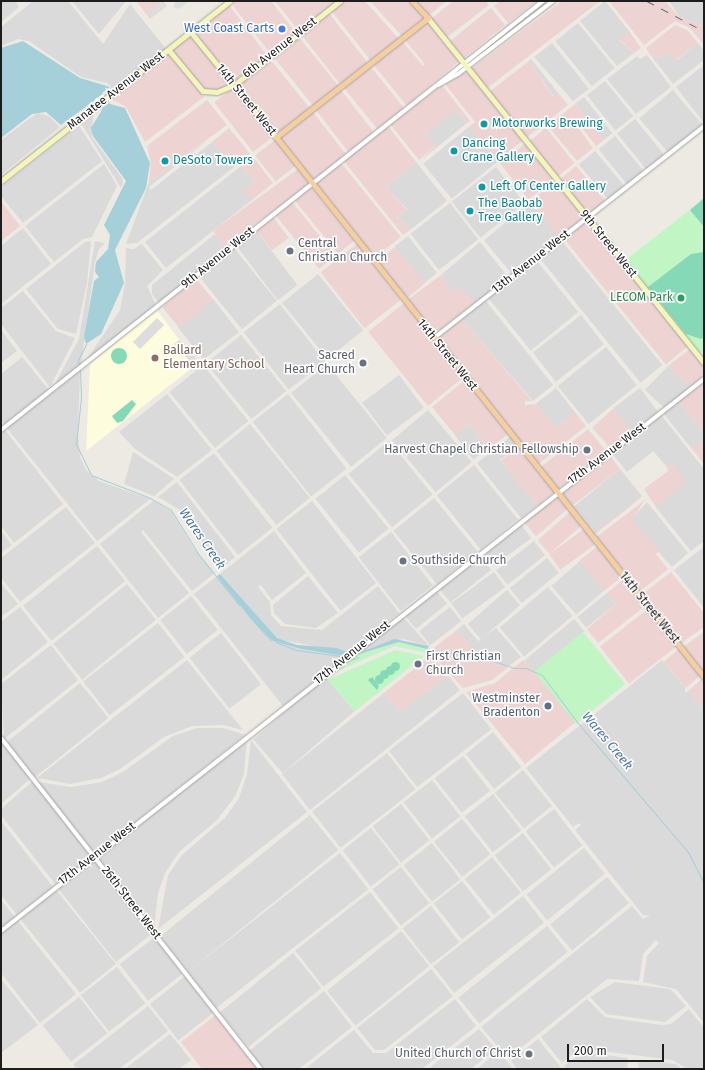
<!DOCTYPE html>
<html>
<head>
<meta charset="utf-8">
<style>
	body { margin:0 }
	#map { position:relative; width:705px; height:1070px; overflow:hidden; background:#edeae3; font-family:"Fira Sans",sans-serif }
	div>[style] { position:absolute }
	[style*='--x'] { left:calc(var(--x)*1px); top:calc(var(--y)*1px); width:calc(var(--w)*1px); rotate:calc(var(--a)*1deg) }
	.residential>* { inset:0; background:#dbdada; transform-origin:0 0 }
	.commercial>* { inset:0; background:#eed3d3; transform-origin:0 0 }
	.education>* { inset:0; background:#fdfcdc }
	.park>* { inset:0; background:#c1f6c4; transform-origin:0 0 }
	.pitch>* { inset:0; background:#85d9b6 }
	.round { border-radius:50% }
	.parking>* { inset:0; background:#ddd; transform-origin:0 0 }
	.water>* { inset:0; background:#a5cfd9 }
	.pier>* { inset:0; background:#fff; transform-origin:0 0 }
	.stream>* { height:1px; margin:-0.5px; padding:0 0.5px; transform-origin:0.5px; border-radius:0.5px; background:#a5cfd9 }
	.roads { filter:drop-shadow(0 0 1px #a4a4a4) drop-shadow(0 0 1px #a4a4a4) }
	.tertiary>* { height:4px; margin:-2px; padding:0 2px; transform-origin:2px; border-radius:2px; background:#fff }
	.secondary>* { height:4.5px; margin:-2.25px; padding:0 2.25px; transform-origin:2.25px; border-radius:2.25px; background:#f4f6b9 }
	.primary>* { height:5px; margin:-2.5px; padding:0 2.5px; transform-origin:2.5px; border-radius:2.5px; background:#f7cf9f }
	.rail>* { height:1px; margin-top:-0.5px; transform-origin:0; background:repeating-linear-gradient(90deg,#6b6b6b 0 8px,transparent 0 16px) }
	.dots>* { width:11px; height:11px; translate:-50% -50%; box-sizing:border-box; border:2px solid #fff; border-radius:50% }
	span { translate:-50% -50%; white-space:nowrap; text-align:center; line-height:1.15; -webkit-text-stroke:3px #fff; paint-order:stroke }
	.shop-label { font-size:12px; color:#366cbe }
	.right { translate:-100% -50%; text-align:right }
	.street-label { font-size:12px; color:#1d1d1d }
	.culture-label { font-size:12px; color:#0d838f }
	.left { translate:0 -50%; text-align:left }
	.worship-label { font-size:12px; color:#5b616d }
	.leisure-label { font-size:12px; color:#27864d }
	.education-label { font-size:12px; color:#785e54 }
	.service-label { font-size:12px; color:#4e5e75 }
	.water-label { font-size:13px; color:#4c78a0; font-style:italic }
	.frame { position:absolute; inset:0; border:2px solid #1d1d1d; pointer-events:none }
	.scale { position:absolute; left:567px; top:1044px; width:97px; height:18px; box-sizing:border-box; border:2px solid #1d1d1d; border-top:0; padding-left:5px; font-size:12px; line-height:14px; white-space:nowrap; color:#1d1d1d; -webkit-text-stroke:3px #fff; paint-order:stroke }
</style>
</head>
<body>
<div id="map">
	<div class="residential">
		<i style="clip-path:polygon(1px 1px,15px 1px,19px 7px,1px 22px)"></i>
		<i style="clip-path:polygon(33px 1px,68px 1px,103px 44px,130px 4px,166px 49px,108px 94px,111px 87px,107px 83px,81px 77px,29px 41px,18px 39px,1px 46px,1px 27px)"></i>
		<i style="clip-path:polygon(72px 1px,126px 1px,99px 34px)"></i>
		<i style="clip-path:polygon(605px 1px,629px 31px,619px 40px,634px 53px,617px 66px,580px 21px)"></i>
		<i style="clip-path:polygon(669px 1px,704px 1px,704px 26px,680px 18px)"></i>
		<i style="left:578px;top:23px;width:58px;height:29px;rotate:51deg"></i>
		<i style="clip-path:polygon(552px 43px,589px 89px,573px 101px,534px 57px)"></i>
		<i style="clip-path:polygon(698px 43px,704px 51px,704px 60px,673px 84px,649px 53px,668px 53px,677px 60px)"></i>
		<i style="clip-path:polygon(647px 55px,671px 87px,636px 114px,607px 79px,637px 56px,640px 59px)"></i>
		<i style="clip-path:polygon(531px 59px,559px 94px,554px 97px,529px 61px)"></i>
		<i style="clip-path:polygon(704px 65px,704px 123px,676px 87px)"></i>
		<i style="left:605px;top:81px;width:45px;height:23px;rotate:51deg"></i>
		<i style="left:673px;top:90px;width:45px;height:44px;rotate:50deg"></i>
		<i style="left:584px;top:97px;width:46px;height:11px;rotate:52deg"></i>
		<i style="clip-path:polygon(456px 108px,467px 123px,420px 161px,435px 146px,426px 134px)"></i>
		<i style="clip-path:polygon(37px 113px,49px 116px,60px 127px,1px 175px,1px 140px)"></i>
		<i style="clip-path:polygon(93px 114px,92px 137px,122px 178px,123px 182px,121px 188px,81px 123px)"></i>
		<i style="left:635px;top:119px;width:48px;height:23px;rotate:51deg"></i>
		<i style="clip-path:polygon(79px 126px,102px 161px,23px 223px,1px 196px,1px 187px)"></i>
		<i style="left:470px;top:126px;width:45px;height:60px;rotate:51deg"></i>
		<i style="left:615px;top:136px;width:46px;height:21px;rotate:51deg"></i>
		<i style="clip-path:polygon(208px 140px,149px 187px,151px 190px,212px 142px,223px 156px,230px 152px,239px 163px,137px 243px,126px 244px,149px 182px)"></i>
		<i style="left:595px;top:151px;width:47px;height:21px;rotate:50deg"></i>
		<i style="clip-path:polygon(416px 162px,447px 201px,410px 230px,397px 217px,407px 209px,386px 187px)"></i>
		<i style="clip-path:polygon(104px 164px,117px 186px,92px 237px,83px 239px,54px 262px,25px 226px)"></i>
		<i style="clip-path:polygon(241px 166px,255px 182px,245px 191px,252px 200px,166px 268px,145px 242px)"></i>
		<i style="left:496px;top:167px;width:46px;height:56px;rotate:52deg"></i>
		<i style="left:530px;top:202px;width:45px;height:60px;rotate:50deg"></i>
		<i style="left:450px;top:203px;width:46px;height:50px;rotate:52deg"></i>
		<i style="clip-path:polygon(23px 228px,51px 264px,1px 304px,1px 246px)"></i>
		<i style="left:256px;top:230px;width:69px;height:25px;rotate:53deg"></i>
		<i style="clip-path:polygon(215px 234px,227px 249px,159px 303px,152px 294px,152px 285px)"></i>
		<i style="left:408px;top:236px;width:47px;height:17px;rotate:52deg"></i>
		<i style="left:561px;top:240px;width:161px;height:28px;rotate:51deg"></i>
		<i style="clip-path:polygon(91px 241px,87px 283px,76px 334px,58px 329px,26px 289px,85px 242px)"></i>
		<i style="clip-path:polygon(95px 241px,105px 243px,99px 249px,95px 262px,81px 365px,54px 386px,79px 339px)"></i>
		<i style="clip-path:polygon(480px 242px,508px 277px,470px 307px,474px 303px,453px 292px,441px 275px)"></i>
		<i style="clip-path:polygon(142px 244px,163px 270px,147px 286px,156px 305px,87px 359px,120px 310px,125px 283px,126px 248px,134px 249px)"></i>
		<i style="left:234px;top:248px;width:68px;height:45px;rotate:51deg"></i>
		<i style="left:536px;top:260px;width:67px;height:61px;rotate:51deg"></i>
		<i style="left:318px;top:274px;width:72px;height:46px;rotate:51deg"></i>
		<i style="clip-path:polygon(23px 291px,56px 331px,75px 338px,50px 387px,1px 324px,1px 308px)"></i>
		<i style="left:213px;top:299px;width:42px;height:45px;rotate:52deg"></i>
		<i style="clip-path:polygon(485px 300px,553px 385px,533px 401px,461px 319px)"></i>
		<i style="left:280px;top:304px;width:73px;height:46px;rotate:52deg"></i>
		<i style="left:581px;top:315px;width:37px;height:61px;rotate:52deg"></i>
		<i style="clip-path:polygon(1px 330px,17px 351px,1px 363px)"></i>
		<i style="left:241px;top:335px;width:72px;height:45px;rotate:51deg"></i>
		<i style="left:606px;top:347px;width:49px;height:62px;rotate:51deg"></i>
		<i style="clip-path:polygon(22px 357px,49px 390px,5px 425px,1px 420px,1px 374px)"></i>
		<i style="left:327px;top:364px;width:95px;height:46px;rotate:51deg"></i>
		<i style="left:203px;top:365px;width:72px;height:43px;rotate:51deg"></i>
		<i style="left:668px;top:366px;width:30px;height:33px;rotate:44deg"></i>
		<i style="clip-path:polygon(80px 370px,78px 435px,80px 457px,86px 470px,99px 481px,150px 499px,97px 541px,7px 428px)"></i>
		<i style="left:399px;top:375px;width:41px;height:46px;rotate:53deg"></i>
		<i style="left:556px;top:388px;width:31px;height:26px;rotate:52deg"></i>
		<i style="left:640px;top:388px;width:30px;height:34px;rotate:53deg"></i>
		<i style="clip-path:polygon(167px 394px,212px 450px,177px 477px,135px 449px,119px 432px)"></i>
		<i style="left:288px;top:394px;width:95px;height:45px;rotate:52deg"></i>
		<i style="clip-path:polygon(678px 401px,704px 431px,704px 440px,692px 449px,663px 413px)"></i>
		<i style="left:428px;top:410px;width:68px;height:47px;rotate:50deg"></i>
		<i style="clip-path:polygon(661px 415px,704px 469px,704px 541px,691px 551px,654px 505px,656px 507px,672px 463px,667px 467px,653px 451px,627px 472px,611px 452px)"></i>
		<i style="left:250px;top:424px;width:95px;height:43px;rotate:51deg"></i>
		<i style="left:469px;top:424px;width:31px;height:18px;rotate:53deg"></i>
		<i style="clip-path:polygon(5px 430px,63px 504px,14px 543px,1px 526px,1px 433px)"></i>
		<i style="clip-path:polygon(510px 437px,518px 447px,500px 460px,537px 505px,521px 518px,477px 463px)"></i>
		<i style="left:389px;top:441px;width:69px;height:52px;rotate:51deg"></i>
		<i style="clip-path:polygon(133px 452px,173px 478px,174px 479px,154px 496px,124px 484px)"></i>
		<i style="left:214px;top:453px;width:95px;height:44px;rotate:52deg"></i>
		<i style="left:474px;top:465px;width:70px;height:48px;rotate:51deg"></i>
		<i style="left:620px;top:469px;width:35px;height:59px;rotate:51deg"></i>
		<i style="left:345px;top:475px;width:69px;height:38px;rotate:51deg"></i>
		<i style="clip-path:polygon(177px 482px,235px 557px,218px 571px,191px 522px,180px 510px,158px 497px)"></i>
		<i style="left:434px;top:498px;width:69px;height:52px;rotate:51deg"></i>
		<i style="clip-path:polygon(153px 501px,171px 511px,193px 547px,215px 573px,192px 591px,143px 530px,141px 532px,189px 593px,158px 618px,100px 544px)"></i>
		<i style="left:312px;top:501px;width:104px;height:45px;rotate:52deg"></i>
		<i style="clip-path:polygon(647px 502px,688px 553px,672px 567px,631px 520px)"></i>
		<i style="clip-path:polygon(66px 507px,95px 543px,20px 602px,1px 577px,1px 558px)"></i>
		<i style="left:520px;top:523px;width:19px;height:48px;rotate:54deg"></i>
		<i style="clip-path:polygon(1px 531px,12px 545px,1px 553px)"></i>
		<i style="clip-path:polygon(274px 531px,306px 573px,272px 600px,261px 585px,258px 587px,270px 602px,271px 615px,281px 626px,322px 630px,378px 586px,399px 613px,349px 653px,277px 639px,220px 574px)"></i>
		<i style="left:391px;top:532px;width:68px;height:41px;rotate:52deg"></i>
		<i style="left:534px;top:541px;width:18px;height:48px;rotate:52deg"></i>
		<i style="left:97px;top:546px;width:45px;height:95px;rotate:51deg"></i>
		<i style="clip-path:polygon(704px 547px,704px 608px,674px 570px)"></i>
		<i style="left:479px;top:555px;width:19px;height:52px;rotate:51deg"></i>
		<i style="left:547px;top:558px;width:19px;height:48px;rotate:51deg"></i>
		<i style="left:580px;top:561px;width:38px;height:38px;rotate:49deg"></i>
		<i style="left:494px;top:572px;width:19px;height:53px;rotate:54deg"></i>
		<i style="clip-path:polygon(217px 576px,273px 641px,345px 656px,283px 706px,194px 594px)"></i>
		<i style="clip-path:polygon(308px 576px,338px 613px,316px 628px,285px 624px,274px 613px,273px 605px)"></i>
		<i style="clip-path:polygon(1px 583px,18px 604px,1px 617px)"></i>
		<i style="left:127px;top:584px;width:46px;height:95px;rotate:51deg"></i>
		<i style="left:548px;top:587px;width:38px;height:63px;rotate:50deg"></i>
		<i style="left:435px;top:589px;width:19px;height:40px;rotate:51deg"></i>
		<i style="left:507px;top:590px;width:20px;height:52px;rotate:49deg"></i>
		<i style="left:607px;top:593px;width:14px;height:38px;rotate:51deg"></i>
		<i style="left:191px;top:596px;width:43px;height:39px;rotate:52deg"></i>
		<i style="clip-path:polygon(20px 607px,48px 642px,1px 680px,1px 622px)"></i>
		<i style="left:450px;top:607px;width:18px;height:39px;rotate:52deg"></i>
		<i style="clip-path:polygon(402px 616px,429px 646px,403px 639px,352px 656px)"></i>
		<i style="left:574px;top:619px;width:16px;height:65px;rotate:50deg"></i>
		<i style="left:158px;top:623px;width:43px;height:95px;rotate:52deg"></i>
		<i style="clip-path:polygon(464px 624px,478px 641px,496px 628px,521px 657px,505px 669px,479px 658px,457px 630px)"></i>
		<i style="left:221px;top:633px;width:65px;height:40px;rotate:52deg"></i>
		<i style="clip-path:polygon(51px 645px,78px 680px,4px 739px,1px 684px)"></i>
		<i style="clip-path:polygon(187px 660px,243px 730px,223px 725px,192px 726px,164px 737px,120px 769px,101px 778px,70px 784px,37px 778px)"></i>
		<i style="clip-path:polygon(662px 660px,685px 688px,685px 693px,688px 691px,704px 709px,704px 1023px,676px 989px,643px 982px,647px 956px,659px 943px,656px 940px,643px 954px,639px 981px,607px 979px,508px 1058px,481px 1027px,632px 906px,643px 919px,650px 916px,643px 915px,575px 830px,581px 825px,579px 823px,573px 827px,526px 768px,588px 719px,594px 722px,591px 717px)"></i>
		<i style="clip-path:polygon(447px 676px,460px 690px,310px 810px,282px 774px,384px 693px,400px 711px)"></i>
		<i style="left:325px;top:677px;width:45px;height:95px;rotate:49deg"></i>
		<i style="left:80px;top:683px;width:45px;height:95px;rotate:51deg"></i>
		<i style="left:463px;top:693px;width:46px;height:94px;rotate:52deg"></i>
		<i style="clip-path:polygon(223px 728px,245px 735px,95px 854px,38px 782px,71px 787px,102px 782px,123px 772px,173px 736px,197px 728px)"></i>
		<i style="left:493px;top:732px;width:45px;height:35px;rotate:51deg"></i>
		<i style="clip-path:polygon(247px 739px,244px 773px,236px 795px,217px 820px,179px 852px,165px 873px,158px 893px,154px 929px,97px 857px)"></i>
		<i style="clip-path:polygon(1px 740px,31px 778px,1px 804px)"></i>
		<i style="clip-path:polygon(251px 740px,307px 812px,158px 929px,168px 875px,182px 855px,225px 818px,239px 798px,247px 774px)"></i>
		<i style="left:387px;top:753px;width:46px;height:95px;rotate:52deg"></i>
		<i style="left:463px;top:756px;width:44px;height:36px;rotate:52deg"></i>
		<i style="left:523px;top:770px;width:46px;height:36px;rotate:51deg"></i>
		<i style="left:432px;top:780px;width:46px;height:36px;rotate:52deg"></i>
		<i style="clip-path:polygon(33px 781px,92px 856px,56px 885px,1px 815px,1px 809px)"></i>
		<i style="left:493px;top:794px;width:46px;height:36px;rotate:52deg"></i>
		<i style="left:401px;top:804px;width:46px;height:36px;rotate:52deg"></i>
		<i style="left:554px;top:809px;width:46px;height:36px;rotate:52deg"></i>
		<i style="left:310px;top:815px;width:45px;height:193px;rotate:51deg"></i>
		<i style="left:462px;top:819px;width:45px;height:36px;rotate:51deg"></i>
		<i style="clip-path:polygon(1px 821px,53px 887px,17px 915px,1px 895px)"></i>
		<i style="left:371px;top:828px;width:46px;height:36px;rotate:52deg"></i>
		<i style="left:523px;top:833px;width:46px;height:36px;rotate:52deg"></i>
		<i style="left:432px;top:843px;width:46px;height:36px;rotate:52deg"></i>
		<i style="left:584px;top:848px;width:33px;height:74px;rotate:51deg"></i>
		<i style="left:340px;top:853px;width:46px;height:193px;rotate:52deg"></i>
		<i style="left:492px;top:857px;width:46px;height:35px;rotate:51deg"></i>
		<i style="left:95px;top:859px;width:94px;height:47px;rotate:52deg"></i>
		<i style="left:401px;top:867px;width:46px;height:36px;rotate:52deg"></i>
		<i style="left:607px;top:877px;width:34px;height:74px;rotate:50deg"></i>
		<i style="left:462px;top:881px;width:46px;height:36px;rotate:52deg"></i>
		<i style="left:56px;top:890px;width:95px;height:46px;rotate:51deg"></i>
		<i style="left:370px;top:892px;width:46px;height:95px;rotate:52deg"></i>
		<i style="left:523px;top:896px;width:34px;height:114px;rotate:52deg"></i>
		<i style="clip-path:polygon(1px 900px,15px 917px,1px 928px)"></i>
		<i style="left:431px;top:906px;width:46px;height:36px;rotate:52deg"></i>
		<i style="clip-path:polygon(17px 920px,76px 994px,40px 1023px,1px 973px,1px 933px)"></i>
		<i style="left:547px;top:926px;width:33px;height:114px;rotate:51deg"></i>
		<i style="left:401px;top:931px;width:45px;height:95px;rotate:51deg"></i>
		<i style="left:156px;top:936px;width:46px;height:46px;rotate:52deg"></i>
		<i style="left:293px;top:953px;width:45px;height:94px;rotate:51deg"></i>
		<i style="left:117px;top:967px;width:46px;height:46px;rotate:52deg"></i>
		<i style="clip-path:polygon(431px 969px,453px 996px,384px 1050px,375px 1050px,357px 1028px)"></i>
		<i style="left:187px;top:975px;width:46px;height:47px;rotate:52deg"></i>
		<i style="clip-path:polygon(1px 979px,38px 1025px,1px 1053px)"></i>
		<i style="clip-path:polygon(615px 982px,670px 989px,686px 1006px,665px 1022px,606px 1014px,590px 997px)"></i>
		<i style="clip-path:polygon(324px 991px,352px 1027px,299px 1069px,263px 1069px,249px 1051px)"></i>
		<i style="left:79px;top:997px;width:46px;height:46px;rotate:52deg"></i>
		<i style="clip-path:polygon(455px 999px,476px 1026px,422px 1069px,305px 1069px,354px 1030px,373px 1053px,386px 1053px)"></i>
		<i style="clip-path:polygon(587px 999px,605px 1017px,661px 1025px,671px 1024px,689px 1009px,704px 1028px,704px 1069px,687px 1069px,672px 1060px,586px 1049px,578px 1050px,562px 1063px,541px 1037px)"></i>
		<i style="clip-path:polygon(148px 1006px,168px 1031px,119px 1069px,77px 1069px,73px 1065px)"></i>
		<i style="clip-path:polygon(479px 1029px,496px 1049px,471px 1069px,428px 1069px)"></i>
		<i style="clip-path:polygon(170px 1034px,191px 1060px,179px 1069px,125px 1069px)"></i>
		<i style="clip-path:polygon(538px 1039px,562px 1069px,517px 1069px,511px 1061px)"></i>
		<i style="clip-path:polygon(499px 1052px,513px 1069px,477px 1069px,491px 1057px)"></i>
		<i style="clip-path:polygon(582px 1052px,628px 1058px,627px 1069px,567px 1069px,564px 1066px)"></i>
		<i style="clip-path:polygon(640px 1060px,676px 1064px,682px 1069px,638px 1069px)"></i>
	</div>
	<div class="commercial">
		<i style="clip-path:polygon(136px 1px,163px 1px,167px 6px,150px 19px)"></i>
		<i style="clip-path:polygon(233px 1px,271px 1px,296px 33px,270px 53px,234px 7px)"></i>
		<i style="clip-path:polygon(275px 1px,337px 1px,299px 31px)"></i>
		<i style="clip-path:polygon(343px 1px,365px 1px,399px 39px,371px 61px,331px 10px)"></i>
		<i style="clip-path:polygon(370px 1px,410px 1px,426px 18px,402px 36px)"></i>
		<i style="clip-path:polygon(417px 1px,447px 1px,428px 16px)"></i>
		<i style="clip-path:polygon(453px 1px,486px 1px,489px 5px,446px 38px,431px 19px)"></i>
		<i style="clip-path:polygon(500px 1px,537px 1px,508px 23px,494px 6px)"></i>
		<i style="clip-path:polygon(562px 1px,600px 1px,486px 89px,471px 69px)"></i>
		<i style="clip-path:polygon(609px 1px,665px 1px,680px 18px,704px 26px,704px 45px,690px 28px,675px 21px,644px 45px)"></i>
		<i style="left:229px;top:5px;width:64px;height:44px;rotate:53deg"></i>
		<i style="left:491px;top:8px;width:22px;height:53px;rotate:51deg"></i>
		<i style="left:328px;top:12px;width:65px;height:35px;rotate:52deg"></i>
		<i style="clip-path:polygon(428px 21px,460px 60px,407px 106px,373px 64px,402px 41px,423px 66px,425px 64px,404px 39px)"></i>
		<i style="clip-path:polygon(675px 25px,687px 30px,698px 43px,676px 60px,668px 54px,658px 59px,649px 53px,646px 48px)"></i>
		<i style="clip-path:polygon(629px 31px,641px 48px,634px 53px,619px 39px)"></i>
		<i style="clip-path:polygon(191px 35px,231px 84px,217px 90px,204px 89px,171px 50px)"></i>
		<i style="left:298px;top:36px;width:64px;height:32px;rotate:51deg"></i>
		<i style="clip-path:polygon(169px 52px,204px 97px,145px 142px,126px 107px,110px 98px)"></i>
		<i style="left:270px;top:59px;width:63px;height:43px;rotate:51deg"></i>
		<i style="clip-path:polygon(529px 61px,553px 97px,559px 94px,568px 105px,526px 138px,489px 92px)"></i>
		<i style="left:370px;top:66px;width:54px;height:34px;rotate:51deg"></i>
		<i style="clip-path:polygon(468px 71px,523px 140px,498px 161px,470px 126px,475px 122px,445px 84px)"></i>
		<i style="clip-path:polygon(442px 85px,470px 121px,467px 123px,456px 109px,426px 134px,435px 146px,419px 160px,390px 124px)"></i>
		<i style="left:234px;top:87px;width:63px;height:25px;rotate:52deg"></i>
		<i style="left:340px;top:89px;width:55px;height:32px;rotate:52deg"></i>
		<i style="clip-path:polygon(207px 100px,227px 125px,149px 182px,151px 163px,147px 146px)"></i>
		<i style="clip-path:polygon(575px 104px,604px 140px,596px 146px,575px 119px,573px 120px,593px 148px,577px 161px,548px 126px)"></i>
		<i style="left:312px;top:111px;width:55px;height:43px;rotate:52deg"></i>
		<i style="clip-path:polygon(388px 126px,416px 162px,386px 187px,407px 210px,397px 217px,410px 230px,403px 235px,344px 161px)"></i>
		<i style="clip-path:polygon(229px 128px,250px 154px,239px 163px,230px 152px,223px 156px,212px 142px)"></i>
		<i style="left:546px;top:128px;width:45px;height:22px;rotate:51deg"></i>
		<i style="left:275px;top:140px;width:33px;height:25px;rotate:52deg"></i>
		<i style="left:526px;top:143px;width:46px;height:33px;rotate:52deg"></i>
		<i style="clip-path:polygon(253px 157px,273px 183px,252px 200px,244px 191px,255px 182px,241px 166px)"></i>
		<i style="left:341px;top:163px;width:95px;height:35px;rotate:51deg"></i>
		<i style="left:576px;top:166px;width:47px;height:21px;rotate:50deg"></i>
		<i style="left:298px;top:169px;width:19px;height:105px;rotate:54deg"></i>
		<i style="left:556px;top:181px;width:47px;height:33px;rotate:52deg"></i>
		<i style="left:311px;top:187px;width:69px;height:21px;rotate:51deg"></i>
		<i style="clip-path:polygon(1px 201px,20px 226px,1px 241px)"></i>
		<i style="left:292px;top:202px;width:69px;height:21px;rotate:51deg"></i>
		<i style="left:273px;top:217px;width:26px;height:21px;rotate:53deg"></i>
		<i style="left:587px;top:221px;width:161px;height:29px;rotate:51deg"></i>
		<i style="left:357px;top:244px;width:71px;height:46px;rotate:52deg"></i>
		<i style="left:395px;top:247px;width:47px;height:25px;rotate:50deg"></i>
		<i style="clip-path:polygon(441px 275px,453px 292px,459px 288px,475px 302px,434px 336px,406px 301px)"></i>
		<i style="left:196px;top:279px;width:26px;height:44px;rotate:50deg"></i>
		<i style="left:404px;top:303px;width:95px;height:46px;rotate:51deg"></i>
		<i style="clip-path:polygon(461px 319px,532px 401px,525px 401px,525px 405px,535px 404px,556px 427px,575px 412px,586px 426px,537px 465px,436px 339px)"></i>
		<i style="clip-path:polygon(690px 349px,704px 366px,704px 376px,690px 387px,668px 366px)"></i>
		<i style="clip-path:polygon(465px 380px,508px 434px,488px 449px,469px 424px,456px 436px,432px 407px)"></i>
		<i style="clip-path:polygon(704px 381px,704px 431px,678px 401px)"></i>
		<i style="left:613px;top:409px;width:30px;height:28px;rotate:48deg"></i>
		<i style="left:588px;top:429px;width:28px;height:63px;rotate:51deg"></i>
		<i style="clip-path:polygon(704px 440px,704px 464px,692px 449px)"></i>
		<i style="left:518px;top:447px;width:58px;height:22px;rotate:51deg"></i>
		<i style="clip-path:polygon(609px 454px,620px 469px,573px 505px,594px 532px,643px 497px,593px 535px,559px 493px)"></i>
		<i style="clip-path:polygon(672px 463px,685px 482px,656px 507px,644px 489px,668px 471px,667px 467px)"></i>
		<i style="left:556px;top:495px;width:18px;height:42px;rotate:49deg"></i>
		<i style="clip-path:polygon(645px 500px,632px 520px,672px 567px,658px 552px,656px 554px,668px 569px,639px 592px,595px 538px)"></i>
		<i style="left:570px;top:512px;width:18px;height:43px;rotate:49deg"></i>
		<i style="left:584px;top:529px;width:19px;height:43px;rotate:54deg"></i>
		<i style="left:598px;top:546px;width:39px;height:23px;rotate:52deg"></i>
		<i style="clip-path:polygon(671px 572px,704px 613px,704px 627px,680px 644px,641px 595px)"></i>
		<i style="clip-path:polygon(624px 579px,645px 606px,598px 643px,587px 629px,616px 604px,607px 593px)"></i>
		<i style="left:648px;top:609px;width:47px;height:61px;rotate:52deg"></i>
		<i style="clip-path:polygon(457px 630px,479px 658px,489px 649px,505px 668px,511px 665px,492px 680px,463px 688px,432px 654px,435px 647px)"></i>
		<i style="clip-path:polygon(704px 632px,704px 674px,683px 647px)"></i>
		<i style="left:679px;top:649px;width:34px;height:20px;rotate:50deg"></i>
		<i style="clip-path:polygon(429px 657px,436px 660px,460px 690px,447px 676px,400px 711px,384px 693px)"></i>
		<i style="clip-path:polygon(523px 660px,579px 719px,525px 764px,466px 692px,495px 683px)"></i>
		<i style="clip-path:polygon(703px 678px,704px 679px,704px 709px,688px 691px)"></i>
		<i style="clip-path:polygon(217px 1014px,259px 1069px,202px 1069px,181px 1042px)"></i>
	</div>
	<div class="education">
		<i style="clip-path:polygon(157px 310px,197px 364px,86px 451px,90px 364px)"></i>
	</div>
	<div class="park">
		<i style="clip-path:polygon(704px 199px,704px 350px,699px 354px,624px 261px)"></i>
		<i style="left:583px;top:632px;width:67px;height:63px;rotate:51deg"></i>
		<i style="clip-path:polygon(399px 642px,430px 648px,427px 653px,394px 646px,329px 675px,349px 657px)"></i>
		<i style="clip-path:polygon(395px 650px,424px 656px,355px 711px,325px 677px,330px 679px)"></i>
	</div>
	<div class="pitch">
		<i style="clip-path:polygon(704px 198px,704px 227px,690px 210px)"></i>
		<i style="clip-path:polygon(704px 252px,704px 337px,701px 339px,686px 334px,648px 287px,691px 254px)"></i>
		<i class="round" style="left:111px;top:348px;width:16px;height:16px"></i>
		<i style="clip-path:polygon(132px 400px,136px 404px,123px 421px,117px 423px,112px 416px)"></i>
		<i class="round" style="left:390.5px;top:661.5px;width:9px;height:9px"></i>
		<i class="round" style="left:385.5px;top:665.5px;width:9px;height:9px"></i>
		<i class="round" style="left:379.5px;top:669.5px;width:9px;height:9px"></i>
		<i class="round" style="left:374.5px;top:674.5px;width:9px;height:9px"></i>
		<i style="clip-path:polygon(372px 677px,379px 686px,377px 690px,368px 680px)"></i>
	</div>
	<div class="parking">
		<i style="left:162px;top:1px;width:6px;height:19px;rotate:51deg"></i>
		<i style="clip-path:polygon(176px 1px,188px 1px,188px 2px,179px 9px,173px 7px)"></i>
		<i style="left:157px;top:318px;width:10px;height:34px;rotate:45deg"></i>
		<i style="left:179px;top:340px;width:27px;height:6px;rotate:48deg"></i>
	</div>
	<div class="water">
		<i style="clip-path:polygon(23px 41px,80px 78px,110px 87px,102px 93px,110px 104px,125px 108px,150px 163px,146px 188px,115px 250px,124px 283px,101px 334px,86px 344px,84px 337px,94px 281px,99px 277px,95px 272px,96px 262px,108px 249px,110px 235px,104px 225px,126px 181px,93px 136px,91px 128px,102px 110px,95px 100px,61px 125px,46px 112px,32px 114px,1px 138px,1px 48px)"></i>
		<i style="clip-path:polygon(220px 574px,277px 638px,297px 645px,337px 648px,349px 653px,345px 656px,302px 649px,273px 641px,250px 618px,217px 576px)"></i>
		<i style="clip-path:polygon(394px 639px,429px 646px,427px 649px,399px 642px,349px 657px)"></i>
	</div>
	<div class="pier">
		<i style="left:103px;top:94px;width:11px;height:10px;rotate:56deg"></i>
	</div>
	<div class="stream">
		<i style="--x:79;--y:366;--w:6;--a:-99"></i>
		<i style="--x:78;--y:360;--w:18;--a:-63"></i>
		<i style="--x:80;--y:369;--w:29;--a:88"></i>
		<i style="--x:81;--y:398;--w:46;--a:96.2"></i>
		<i style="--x:76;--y:444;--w:34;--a:64"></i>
		<i style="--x:91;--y:475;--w:61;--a:21.1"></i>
		<i style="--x:148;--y:497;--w:26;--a:29"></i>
		<i style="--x:171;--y:510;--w:53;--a:58.1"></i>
		<i style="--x:199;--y:555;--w:64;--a:51.3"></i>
		<i style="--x:253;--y:621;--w:26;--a:47"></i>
		<i style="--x:276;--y:642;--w:22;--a:22"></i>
		<i style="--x:296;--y:650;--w:45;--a:7.6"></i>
		<i style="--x:426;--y:649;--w:62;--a:9.3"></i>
		<i style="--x:487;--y:659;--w:28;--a:18"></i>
		<i style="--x:514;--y:668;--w:12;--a:0"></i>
		<i style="--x:526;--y:668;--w:17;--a:24"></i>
		<i style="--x:542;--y:675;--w:59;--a:53.3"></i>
		<i style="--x:577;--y:722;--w:171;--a:49.5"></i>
		<i style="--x:688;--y:852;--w:36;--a:63"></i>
		<i style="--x:350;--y:660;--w:9;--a:-18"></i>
	</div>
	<div class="roads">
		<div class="tertiary">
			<i style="--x:438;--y:85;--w:23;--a:-29"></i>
			<i style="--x:458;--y:74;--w:120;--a:-37.5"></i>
			<i style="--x:434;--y:338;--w:343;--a:-38.1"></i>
			<i style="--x:1;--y:430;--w:691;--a:-38.36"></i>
			<i style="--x:1;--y:738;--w:421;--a:51.9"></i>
			<i style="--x:1;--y:931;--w:894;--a:-38.14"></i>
		</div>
		<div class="secondary">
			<i style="--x:428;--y:18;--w:442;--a:51.3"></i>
			<i style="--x:191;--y:32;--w:135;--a:51"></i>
			<i style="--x:169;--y:50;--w:53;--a:50.3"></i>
			<i style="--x:203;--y:91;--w:14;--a:4"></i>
			<i style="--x:217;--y:92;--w:18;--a:-22"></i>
			<i style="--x:234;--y:85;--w:135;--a:-38.4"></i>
			<i style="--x:1;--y:181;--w:291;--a:-38.2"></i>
		</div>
		<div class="primary">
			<i style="--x:412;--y:1;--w:23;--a:47"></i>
			<i style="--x:428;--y:18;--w:193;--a:141.9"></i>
			<i style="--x:276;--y:137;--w:689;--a:51.6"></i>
		</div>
	</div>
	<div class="rail">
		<i style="--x:647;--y:1;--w:64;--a:27.8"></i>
	</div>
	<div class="dots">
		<i style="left:282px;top:29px;background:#3f7fe0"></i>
		<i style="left:484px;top:124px;background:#0f9aa8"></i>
		<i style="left:454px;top:151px;background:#0f9aa8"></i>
		<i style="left:165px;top:161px;background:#0f9aa8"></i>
		<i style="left:482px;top:187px;background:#0f9aa8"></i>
		<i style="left:470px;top:211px;background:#0f9aa8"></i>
		<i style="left:290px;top:251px;background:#6b7280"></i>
		<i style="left:681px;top:298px;background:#2e9e5b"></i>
		<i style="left:155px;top:358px;background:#8d6e63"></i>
		<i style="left:363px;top:363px;background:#6b7280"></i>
		<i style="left:587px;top:450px;background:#6b7280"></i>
		<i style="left:403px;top:561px;background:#6b7280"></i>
		<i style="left:418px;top:664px;background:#6b7280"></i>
		<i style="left:548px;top:706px;background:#5c6f8a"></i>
		<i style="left:529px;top:1054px;background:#6b7280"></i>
	</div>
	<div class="shop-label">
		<span class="right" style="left:274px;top:29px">West Coast Carts</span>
	</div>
	<div class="street-label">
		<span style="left:280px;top:48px;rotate:-38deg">6th Avenue West</span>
		<span style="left:116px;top:91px;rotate:-38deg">Manatee Avenue West</span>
		<span style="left:246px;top:100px;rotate:51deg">14th Street West</span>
		<span style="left:608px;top:244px;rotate:51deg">9th Street West</span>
		<span style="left:218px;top:258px;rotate:-39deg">9th Avenue West</span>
		<span style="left:531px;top:262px;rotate:-38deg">13th Avenue West</span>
		<span style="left:447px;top:355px;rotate:51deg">14th Street West</span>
		<span style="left:607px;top:454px;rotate:-37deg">17th Avenue West</span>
		<span style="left:649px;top:608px;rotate:51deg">14th Street West</span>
		<span style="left:352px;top:653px;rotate:-39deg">17th Avenue West</span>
		<span style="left:97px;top:854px;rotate:-38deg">17th Avenue West</span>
		<span style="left:131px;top:903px;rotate:52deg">26th Street West</span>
	</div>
	<div class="culture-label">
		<span class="left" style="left:492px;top:124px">Motorworks Brewing</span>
		<span class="left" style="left:462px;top:151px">Dancing<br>Crane Gallery</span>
		<span class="left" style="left:173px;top:161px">DeSoto Towers</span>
		<span class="left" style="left:490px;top:187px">Left Of Center Gallery</span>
		<span class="left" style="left:478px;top:211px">The Baobab<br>Tree Gallery</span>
	</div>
	<div class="worship-label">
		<span class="left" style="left:298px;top:251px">Central<br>Christian Church</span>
		<span class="right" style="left:355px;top:363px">Sacred<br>Heart Church</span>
		<span class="right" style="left:579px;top:450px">Harvest Chapel Christian Fellowship</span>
		<span class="left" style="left:411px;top:561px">Southside Church</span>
		<span class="left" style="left:426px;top:664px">First Christian<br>Church</span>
		<span class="right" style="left:521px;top:1054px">United Church of Christ</span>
	</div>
	<div class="leisure-label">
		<span class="right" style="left:673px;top:298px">LECOM Park</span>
	</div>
	<div class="education-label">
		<span class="left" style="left:163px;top:358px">Ballard<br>Elementary School</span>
	</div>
	<div class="service-label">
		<span class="right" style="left:540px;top:706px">Westminster<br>Bradenton</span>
	</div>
	<div class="water-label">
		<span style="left:202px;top:539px;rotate:55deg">Wares Creek</span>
		<span style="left:607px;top:741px;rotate:50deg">Wares Creek</span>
	</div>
	<div class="frame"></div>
	<div class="scale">200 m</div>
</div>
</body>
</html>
